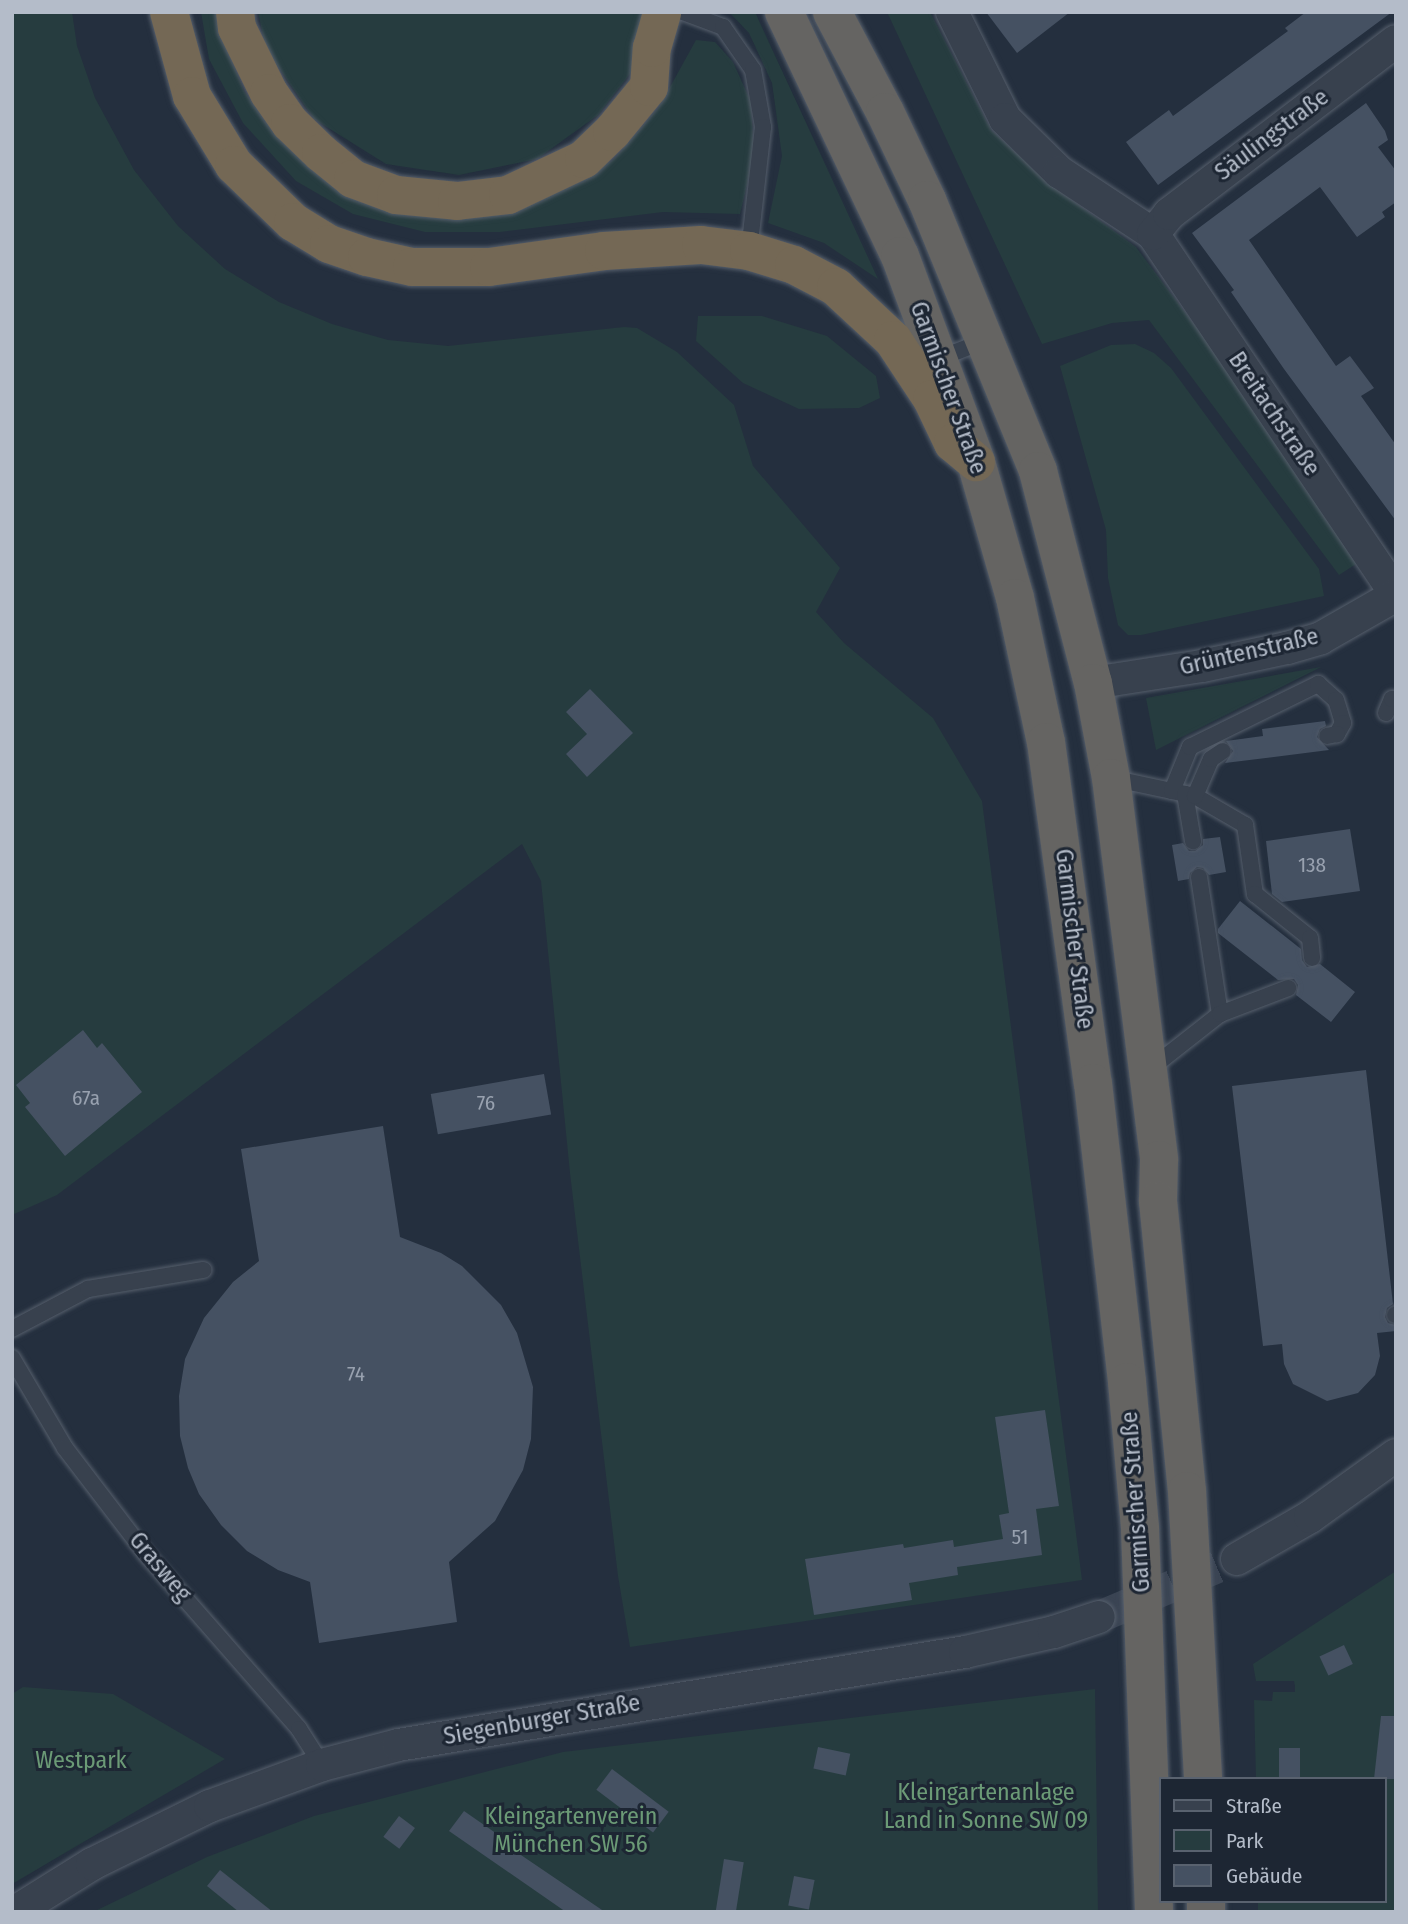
<!DOCTYPE html>
<html>
<head>
<meta charset="utf-8">
<style>
	body { margin:0 }
	#map { position:relative; width:1408px; height:1924px; overflow:hidden; background:#242f3e; font-family:"Fira Sans Condensed",sans-serif }
	div>[style] { position:absolute }
	[style*='--x'] { left:calc(var(--x)*1px); top:calc(var(--y)*1px); width:calc(var(--w)*1px); rotate:calc(var(--a)*1deg) }
	.green>* { inset:0; background:#263c3f }
	.building>* { inset:0; background:#455162; transform-origin:0 0 }
	.minor-tunnel>* { height:32px; margin-top:-16px; transform-origin:0; background:repeating-linear-gradient(90deg,#3a4453 0 32px,transparent 0 48px) }
	.roads { filter:drop-shadow(0 0 2px #565f6c) drop-shadow(0 0 2px #565f6c) }
	.service>* { height:16px; margin:-8px; padding:0 8px; transform-origin:8px; border-radius:8px; background:#38414e }
	.minor>* { height:32px; margin:-16px; padding:0 16px; transform-origin:16px; border-radius:16px; background:#38414e }
	.trunk>* { height:38px; margin:-19px; padding:0 19px; transform-origin:19px; border-radius:19px; background:#656462 }
	.motorway>* { height:38px; margin:-19px; padding:0 19px; transform-origin:19px; border-radius:19px; background:#746855 }
	span { translate:-50% -50%; white-space:nowrap; text-align:center; line-height:1.15; -webkit-text-stroke:6px #1d2633; paint-order:stroke }
	.number-label { font-size:21px; color:#98a1af }
	.number-label span { -webkit-text-stroke-width:0 }
	.street-label { font-size:24px; color:#b4bcc9 }
	.park-label { font-size:24px; color:#6b9a76 }
	.frame { position:absolute; inset:0; border:14px solid #b4bcc9; pointer-events:none }
	.legend { position:absolute; left:1159px; top:1777px; width:228px; height:126px; box-sizing:border-box; background:#1d2633; border:2px solid #59626f; margin:0; padding:9px 12px; list-style:none; font-size:21px; color:#b4bcc9 }
	.legend li { display:flex; align-items:center; gap:14px; height:35px }
	.legend b { width:35px; border:2px solid #59626f }
</style>
</head>
<body>
<div id="map">
	<div class="green">
		<i style="clip-path:polygon(12px 12px,72px 12px,77px 46px,95px 98px,134px 170px,178px 226px,225px 269px,279px 302px,332px 324px,388px 340px,448px 346px,624px 327px,637px 328px,677px 352px,734px 405px,753px 466px,840px 568px,816px 612px,844px 643px,933px 718px,982px 801px,1082px 1580px,630px 1647px,618px 1576px,570px 1173px,541px 881px,522px 844px,57px 1195px,12px 1215px)"></i>
		<i style="clip-path:polygon(201px 12px,219px 12px,224px 41px,244px 91px,273px 132px,324px 175px,556px 193px,613px 160px,659px 107px,696px 40px,715px 42px,733px 62px,751px 102px,754px 156px,740px 214px,663px 212px,500px 232px,425px 232px,353px 214px,296px 181px,243px 123px,209px 59px)"></i>
		<i style="clip-path:polygon(258px 12px,648px 12px,643px 57px,598px 115px,537px 159px,459px 175px,386px 164px,314px 119px,266px 49px)"></i>
		<i style="clip-path:polygon(729px 12px,755px 12px,878px 279px,824px 243px,768px 223px,782px 156px,772px 83px,749px 33px)"></i>
		<i style="clip-path:polygon(887px 12px,930px 12px,991px 130px,1050px 184px,1136px 247px,1260px 412px,1364px 559px,1339px 575px,1149px 320px,1112px 323px,1042px 344px)"></i>
		<i style="clip-path:polygon(698px 316px,762px 316px,827px 336px,876px 376px,880px 398px,859px 408px,799px 409px,743px 383px,696px 341px)"></i>
		<i style="clip-path:polygon(1135px 344px,1154px 353px,1171px 368px,1319px 569px,1324px 596px,1141px 635px,1128px 635px,1118px 625px,1108px 578px,1106px 530px,1060px 366px,1111px 345px)"></i>
		<i style="clip-path:polygon(1321px 667px,1156px 750px,1146px 698px)"></i>
		<i style="clip-path:polygon(1396px 1571px,1396px 1912px,1258px 1912px,1258px 1901px,1385px 1901px,1385px 1779px,1256px 1779px,1254px 1700px,1272px 1701px,1273px 1692px,1295px 1692px,1295px 1686px,1294px 1681px,1256px 1681px,1253px 1664px)"></i>
		<i style="clip-path:polygon(23px 1687px,113px 1694px,225px 1759px,12px 1884px,12px 1694px)"></i>
		<i style="clip-path:polygon(1095px 1689px,1098px 1912px,93px 1912px,207px 1857px,314px 1816px,563px 1752px)"></i>
	</div>
	<div class="building">
		<i style="clip-path:polygon(986px 12px,1070px 12px,1017px 53px)"></i>
		<i style="clip-path:polygon(1306px 12px,1392px 12px,1158px 185px,1126px 142px,1169px 110px,1173px 116px,1288px 31px,1285px 28px)"></i>
		<i style="clip-path:polygon(1366px 103px,1385px 131px,1388px 140px,1378px 147px,1396px 171px,1396px 202px,1382px 212px,1385px 217px,1357px 237px,1320px 187px,1249px 240px,1336px 366px,1350px 356px,1374px 388px,1361px 396px,1396px 445px,1396px 521px,1284px 369px,1231px 292px,1234px 290px,1192px 233px)"></i>
		<i style="clip-path:polygon(590px 689px,633px 733px,587px 777px,566px 754px,587px 734px,566px 712px)"></i>
		<i style="clip-path:polygon(1325px 721px,1326px 726px,1320px 729px,1317px 737px,1329px 750px,1225px 763px,1233px 751px,1226px 741px,1263px 736px,1262px 729px)"></i>
		<i style="clip-path:polygon(1350px 829px,1360px 891px,1282px 902px,1272px 894px,1266px 841px)"></i>
		<i style="clip-path:polygon(1220px 837px,1226px 872px,1209px 875px,1203px 868px,1197px 867px,1190px 873px,1189px 879px,1178px 881px,1172px 845px,1183px 843px,1189px 851px,1195px 851px,1203px 845px,1203px 839px)"></i>
		<i style="clip-path:polygon(1240px 901px,1301px 949px,1302px 960px,1307px 967px,1320px 964px,1355px 992px,1331px 1022px,1296px 995px,1298px 985px,1294px 979px,1278px 980px,1218px 933px,1218px 929px)"></i>
		<i style="clip-path:polygon(83px 1030px,97px 1048px,102px 1043px,142px 1092px,65px 1156px,25px 1107px,30px 1103px,16px 1085px)"></i>
		<i style="clip-path:polygon(1366px 1070px,1393px 1304px,1387px 1308px,1385px 1317px,1388px 1323px,1396px 1325px,1396px 1331px,1377px 1333px,1380px 1356px,1375px 1375px,1358px 1393px,1327px 1401px,1293px 1384px,1284px 1364px,1282px 1344px,1263px 1346px,1232px 1086px)"></i>
		<i style="left:544px;top:1074px;width:41px;height:115px;rotate:80deg"></i>
		<i style="clip-path:polygon(383px 1126px,400px 1237px,441px 1253px,462px 1266px,501px 1305px,517px 1333px,533px 1387px,531px 1439px,523px 1470px,495px 1521px,449px 1562px,457px 1622px,319px 1643px,310px 1582px,278px 1570px,247px 1551px,221px 1525px,199px 1494px,188px 1468px,180px 1436px,179px 1396px,185px 1359px,204px 1318px,233px 1282px,259px 1261px,241px 1149px)"></i>
		<i style="clip-path:polygon(1045px 1410px,1059px 1506px,1036px 1509px,1042px 1555px,957px 1567px,958px 1575px,909px 1583px,912px 1600px,814px 1615px,805px 1559px,903px 1544px,904px 1548px,953px 1540px,954px 1547px,1003px 1539px,999px 1515px,1009px 1513px,995px 1417px)"></i>
		<i style="left:1344px;top:1645px;width:21px;height:27px;rotate:65deg"></i>
		<i style="clip-path:polygon(1381px 1716px,1396px 1716px,1396px 1779px,1374px 1779px)"></i>
		<i style="left:818px;top:1747px;width:33px;height:22px;rotate:12deg"></i>
		<i style="left:1279px;top:1748px;width:21px;height:31px"></i>
		<i style="left:612px;top:1769px;width:71px;height:26px;rotate:37deg"></i>
		<i style="clip-path:polygon(464px 1811px,520px 1850px,518px 1853px,605px 1912px,566px 1912px,449px 1831px)"></i>
		<i style="left:399px;top:1816px;width:20px;height:26px;rotate:37deg"></i>
		<i style="left:724px;top:1859px;width:20px;height:54px;rotate:9deg"></i>
		<i style="clip-path:polygon(220px 1870px,273px 1912px,239px 1912px,207px 1886px)"></i>
		<i style="left:794px;top:1876px;width:21px;height:30px;rotate:11deg"></i>
	</div>
	<div class="minor-tunnel">
		<i style="--x:1099;--y:1617;--w:150;--a:-22.8"></i>
	</div>
	<div class="roads">
		<div class="service">
			<i style="--x:683;--y:12;--w:43;--a:20.6"></i>
			<i style="--x:723;--y:27;--w:52;--a:55.1"></i>
			<i style="--x:753;--y:70;--w:58;--a:80"></i>
			<i style="--x:763;--y:127;--w:125;--a:96.4"></i>
			<i style="--x:938;--y:359;--w:49;--a:-21.4"></i>
			<i style="--x:1386;--y:713;--w:15;--a:-67"></i>
			<i style="--x:1392;--y:699;--w:4;--a:0"></i>
			<i style="--x:1111;--y:778;--w:86;--a:12.1"></i>
			<i style="--x:1195;--y:796;--w:58;--a:30.1"></i>
			<i style="--x:1245;--y:825;--w:70;--a:81.8"></i>
			<i style="--x:1255;--y:894;--w:70;--a:38.7"></i>
			<i style="--x:1310;--y:938;--w:20;--a:84"></i>
			<i style="--x:1172;--y:791;--w:48;--a:-67.8"></i>
			<i style="--x:1190;--y:747;--w:143;--a:-26.2"></i>
			<i style="--x:1318;--y:684;--w:24;--a:42"></i>
			<i style="--x:1336;--y:700;--w:24;--a:73"></i>
			<i style="--x:1343;--y:723;--w:13;--a:119"></i>
			<i style="--x:1337;--y:734;--w:10;--a:169"></i>
			<i style="--x:1185;--y:794;--w:48;--a:80.3"></i>
			<i style="--x:1195;--y:796;--w:40;--a:-66.6"></i>
			<i style="--x:1211;--y:759;--w:14;--a:-34"></i>
			<i style="--x:1199;--y:877;--w:139;--a:81.3"></i>
			<i style="--x:1150;--y:1069;--w:89;--a:-38.2"></i>
			<i style="--x:1220;--y:1014;--w:73;--a:-20.9"></i>
			<i style="--x:1395;--y:1315;--w:1;--a:-45"></i>
			<i style="--x:12;--y:1329;--w:86;--a:-27.8"></i>
			<i style="--x:88;--y:1289;--w:117;--a:-9.4"></i>
			<i style="--x:12;--y:1358;--w:104;--a:59.5"></i>
			<i style="--x:65;--y:1448;--w:133;--a:52.6"></i>
			<i style="--x:146;--y:1554;--w:232;--a:48.8"></i>
			<i style="--x:299;--y:1729;--w:43;--a:57.4"></i>
		</div>
		<div class="minor">
			<i style="--x:952;--y:12;--w:119;--a:63.6"></i>
			<i style="--x:1005;--y:119;--w:76;--a:44.5"></i>
			<i style="--x:1059;--y:172;--w:113;--a:33.4"></i>
			<i style="--x:1153;--y:234;--w:434;--a:56"></i>
			<i style="--x:1153;--y:234;--w:26;--a:-51"></i>
			<i style="--x:1169;--y:214;--w:285;--a:-37.3"></i>
			<i style="--x:1093;--y:683;--w:110;--a:-8.9"></i>
			<i style="--x:1202;--y:666;--w:87;--a:-12"></i>
			<i style="--x:1287;--y:648;--w:35;--a:-16"></i>
			<i style="--x:1321;--y:638;--w:86;--a:-29.8"></i>
			<i style="--x:1237;--y:1559;--w:84;--a:-29.9"></i>
			<i style="--x:1310;--y:1517;--w:106;--a:-35.8"></i>
			<i style="--x:15;--y:1912;--w:91;--a:-31.9"></i>
			<i style="--x:92;--y:1864;--w:131;--a:-26.2"></i>
			<i style="--x:210;--y:1806;--w:119;--a:-20.1"></i>
			<i style="--x:322;--y:1765;--w:79;--a:-14.7"></i>
			<i style="--x:398;--y:1745;--w:575;--a:-9.31"></i>
			<i style="--x:965;--y:1652;--w:91;--a:-12.7"></i>
			<i style="--x:1054;--y:1632;--w:47;--a:-18.4"></i>
		</div>
		<div class="trunk">
			<i style="--x:784;--y:12;--w:270;--a:64.6"></i>
			<i style="--x:900;--y:256;--w:220;--a:69.7"></i>
			<i style="--x:976;--y:462;--w:141;--a:74"></i>
			<i style="--x:1015;--y:598;--w:147;--a:77.9"></i>
			<i style="--x:1046;--y:742;--w:344;--a:82.2"></i>
			<i style="--x:1093;--y:1083;--w:301;--a:83.5"></i>
			<i style="--x:1127;--y:1382;--w:148;--a:84.9"></i>
			<i style="--x:1140;--y:1529;--w:383;--a:87.9"></i>
			<i style="--x:832;--y:12;--w:113;--a:62.1"></i>
			<i style="--x:885;--y:112;--w:98;--a:64.5"></i>
			<i style="--x:927;--y:200;--w:293;--a:67.7"></i>
			<i style="--x:1038;--y:471;--w:219;--a:75.5"></i>
			<i style="--x:1093;--y:683;--w:97;--a:79.3"></i>
			<i style="--x:1111;--y:778;--w:385;--a:82.8"></i>
			<i style="--x:1159;--y:1160;--w:41;--a:91.4"></i>
			<i style="--x:1158;--y:1201;--w:291;--a:84.3"></i>
			<i style="--x:1187;--y:1491;--w:288;--a:86.8"></i>
			<i style="--x:1206;--y:1901;--w:11;--a:90"></i>
		</div>
		<div class="motorway">
			<i style="--x:169;--y:12;--w:87;--a:74.7"></i>
			<i style="--x:192;--y:96;--w:81;--a:58.7"></i>
			<i style="--x:234;--y:165;--w:82;--a:44"></i>
			<i style="--x:293;--y:222;--w:42;--a:31.4"></i>
			<i style="--x:329;--y:244;--w:40;--a:18.9"></i>
			<i style="--x:367;--y:257;--w:46;--a:12.5"></i>
			<i style="--x:412;--y:267;--w:77;--a:0"></i>
			<i style="--x:489;--y:267;--w:116;--a:-7.9"></i>
			<i style="--x:604;--y:251;--w:97;--a:-3.5"></i>
			<i style="--x:701;--y:245;--w:48;--a:7.1"></i>
			<i style="--x:749;--y:251;--w:47;--a:17.3"></i>
			<i style="--x:794;--y:265;--w:47;--a:27.6"></i>
			<i style="--x:836;--y:287;--w:78;--a:42.9"></i>
			<i style="--x:893;--y:340;--w:71;--a:56.5"></i>
			<i style="--x:932;--y:399;--w:49;--a:64.5"></i>
			<i style="--x:953;--y:443;--w:30;--a:40"></i>
			<i style="--x:235;--y:12;--w:16;--a:83"></i>
			<i style="--x:237;--y:28;--w:72;--a:63.8"></i>
			<i style="--x:269;--y:93;--w:37;--a:55"></i>
			<i style="--x:290;--y:123;--w:43;--a:44.1"></i>
			<i style="--x:321;--y:153;--w:41;--a:39.1"></i>
			<i style="--x:353;--y:179;--w:46;--a:20.4"></i>
			<i style="--x:396;--y:195;--w:61;--a:5.6"></i>
			<i style="--x:457;--y:201;--w:51;--a:-6.7"></i>
			<i style="--x:508;--y:195;--w:84;--a:-25.3"></i>
			<i style="--x:584;--y:159;--w:39;--a:-44"></i>
			<i style="--x:612;--y:132;--w:58;--a:-50.6"></i>
			<i style="--x:649;--y:87;--w:39;--a:-86"></i>
			<i style="--x:652;--y:48;--w:37;--a:-74"></i>
		</div>
	</div>
	<div class="number-label">
		<span style="left:1312px;top:865px">138</span>
		<span style="left:86px;top:1098px">67a</span>
		<span style="left:486px;top:1103px">76</span>
		<span style="left:356px;top:1374px">74</span>
		<span style="left:1020px;top:1537px">51</span>
	</div>
	<div class="street-label">
		<span style="left:1272px;top:135px;rotate:-37deg">Säulingstraße</span>
		<span style="left:948px;top:388px;rotate:70deg">Garmischer Straße</span>
		<span style="left:1274px;top:414px;rotate:56deg">Breitachstraße</span>
		<span style="left:1249px;top:652px;rotate:-13deg">Grüntenstraße</span>
		<span style="left:1074px;top:939px;rotate:83deg">Garmischer Straße</span>
		<span style="left:1136px;top:1502px;rotate:-94deg">Garmischer Straße</span>
		<span style="left:160px;top:1567px;rotate:50deg">Grasweg</span>
		<span style="left:542px;top:1720px;rotate:-10deg">Siegenburger Straße</span>
	</div>
	<div class="park-label">
		<span style="left:81px;top:1761px">Westpark</span>
		<span style="left:986px;top:1807px">Kleingartenanlage<br>Land in Sonne SW 09</span>
		<span style="left:571px;top:1831px">Kleingartenverein<br>München SW 56</span>
	</div>
	<div class="frame"></div>
	<ul class="legend">
	<li><b style="height:9px;background:#38414e"></b>Straße</li>
	<li><b style="height:19px;background:#263c3f"></b>Park</li>
	<li><b style="height:19px;background:#455162"></b>Gebäude</li>
	</ul>
</div>
</body>
</html>
